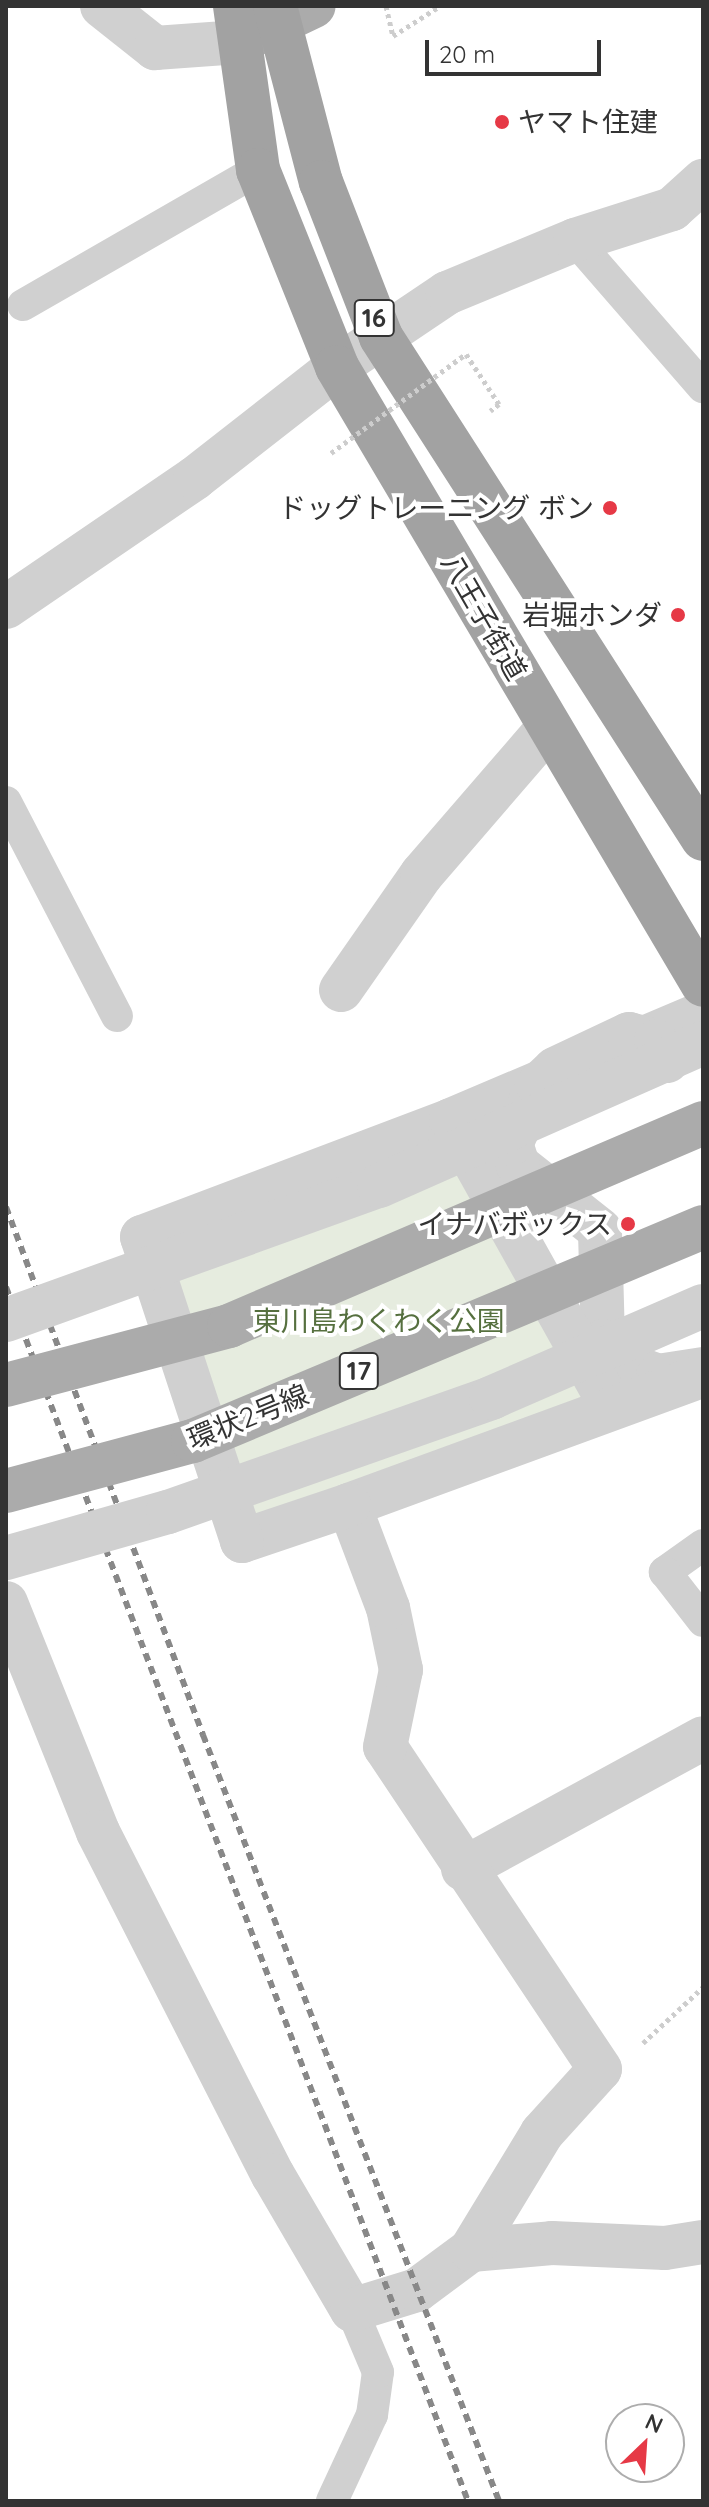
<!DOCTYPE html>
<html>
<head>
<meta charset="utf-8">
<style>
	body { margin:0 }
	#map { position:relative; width:709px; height:2507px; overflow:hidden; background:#fff; font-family:Quicksand,"Noto Sans JP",sans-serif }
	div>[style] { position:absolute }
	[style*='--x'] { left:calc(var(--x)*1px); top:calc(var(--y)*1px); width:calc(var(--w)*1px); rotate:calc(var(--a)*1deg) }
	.green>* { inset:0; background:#e6ecdf }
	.path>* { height:5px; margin-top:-2.5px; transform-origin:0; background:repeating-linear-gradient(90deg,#cdcdcd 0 4px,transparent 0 8px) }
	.service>* { height:32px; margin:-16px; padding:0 16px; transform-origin:16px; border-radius:16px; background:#d0d0d0 }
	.pedestrian>* { height:44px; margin:-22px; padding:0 22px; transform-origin:22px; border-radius:22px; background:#d0d0d0 }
	.minor>* { height:44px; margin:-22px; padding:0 22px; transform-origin:22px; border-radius:22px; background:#d0d0d0 }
	.tertiary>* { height:44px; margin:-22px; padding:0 22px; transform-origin:22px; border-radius:22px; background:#d0d0d0 }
	.primary>* { height:44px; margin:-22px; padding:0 22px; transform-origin:22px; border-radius:22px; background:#ababab }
	.trunk>* { height:44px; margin:-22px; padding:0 22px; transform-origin:22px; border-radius:22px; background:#a2a2a2 }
	.rail>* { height:6px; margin-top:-3px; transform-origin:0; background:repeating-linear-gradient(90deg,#888 0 8px,transparent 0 14px) }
	.path-bridge>* { height:5px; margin-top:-2.5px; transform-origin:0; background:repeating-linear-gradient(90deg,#cdcdcd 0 4px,transparent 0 8px) }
	.pedestrian-bridge>* { height:44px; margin:-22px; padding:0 22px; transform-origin:22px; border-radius:22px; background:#d0d0d0 }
	.primary-bridge>* { height:44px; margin:-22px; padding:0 22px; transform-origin:22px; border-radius:22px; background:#ababab }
	.dots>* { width:22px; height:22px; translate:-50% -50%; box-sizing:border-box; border:4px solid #fff; border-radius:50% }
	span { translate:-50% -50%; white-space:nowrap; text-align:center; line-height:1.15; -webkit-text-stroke:8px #fff; paint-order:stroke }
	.shield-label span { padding:2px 6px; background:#fff; border:2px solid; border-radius:6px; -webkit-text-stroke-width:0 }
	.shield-label { font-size:26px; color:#333; font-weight:700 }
	.poi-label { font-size:28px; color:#333 }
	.left { translate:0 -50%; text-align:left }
	.right { translate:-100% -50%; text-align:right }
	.street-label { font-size:28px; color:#333 }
	.park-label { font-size:28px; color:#56703f }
	.frame { position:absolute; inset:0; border:8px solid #333; pointer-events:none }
	.north { position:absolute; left:605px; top:2403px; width:80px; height:80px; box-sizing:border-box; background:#fff; border:2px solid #adadad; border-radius:50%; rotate:25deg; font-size:22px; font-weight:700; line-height:32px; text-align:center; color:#333 }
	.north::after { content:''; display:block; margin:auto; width:28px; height:36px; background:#e63946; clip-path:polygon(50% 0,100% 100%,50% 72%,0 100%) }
	.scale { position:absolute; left:425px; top:40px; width:176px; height:36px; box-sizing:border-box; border:4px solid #333; border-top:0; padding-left:10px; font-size:24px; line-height:28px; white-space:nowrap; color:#333; -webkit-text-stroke:6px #fff; paint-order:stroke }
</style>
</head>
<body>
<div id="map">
	<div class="green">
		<i style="clip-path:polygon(446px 1142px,586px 1402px,251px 1516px,162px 1249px)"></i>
	</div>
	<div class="path">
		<i style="--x:386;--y:6;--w:31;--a:77"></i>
		<i style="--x:393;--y:36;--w:56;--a:-32.6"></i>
		<i style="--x:466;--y:354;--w:60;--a:56.6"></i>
		<i style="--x:499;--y:404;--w:11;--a:142"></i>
		<i style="--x:643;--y:2043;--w:82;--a:-43"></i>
	</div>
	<div class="service">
		<i style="--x:575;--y:240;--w:195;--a:49"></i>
		<i style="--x:23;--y:305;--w:271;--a:-29.9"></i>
		<i style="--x:6;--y:802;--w:241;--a:62.6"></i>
		<i style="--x:703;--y:1545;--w:47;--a:144.6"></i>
		<i style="--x:665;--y:1572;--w:62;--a:52.2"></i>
		<i style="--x:332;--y:2501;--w:95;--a:-65.1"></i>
		<i style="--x:372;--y:2415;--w:43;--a:-82.1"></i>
		<i style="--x:378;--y:2372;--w:67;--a:-112.8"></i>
	</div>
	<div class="pedestrian">
		<i style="--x:600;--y:1232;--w:109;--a:88.4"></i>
		<i style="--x:603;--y:1341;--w:38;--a:42"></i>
		<i style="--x:631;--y:1366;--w:29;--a:20"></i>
		<i style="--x:658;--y:1376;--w:46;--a:-8.8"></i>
	</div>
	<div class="minor">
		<i style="--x:102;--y:6;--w:68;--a:38.4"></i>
		<i style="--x:155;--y:48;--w:84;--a:-4.1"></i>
		<i style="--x:337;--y:367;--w:133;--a:-33.9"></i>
		<i style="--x:447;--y:293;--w:139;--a:-22.5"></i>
		<i style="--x:575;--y:240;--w:102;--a:-17.7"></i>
		<i style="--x:672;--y:209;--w:42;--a:-42.1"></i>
		<i style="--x:341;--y:990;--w:141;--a:-55.1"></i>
		<i style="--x:422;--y:874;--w:194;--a:-49.2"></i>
		<i style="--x:451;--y:1120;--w:328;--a:60.8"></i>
		<i style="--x:349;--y:1505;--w:370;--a:-20.1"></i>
		<i style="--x:6;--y:1603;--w:247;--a:68.1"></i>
		<i style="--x:98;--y:1832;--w:385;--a:63"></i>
		<i style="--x:273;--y:2175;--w:156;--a:59.7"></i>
		<i style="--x:352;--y:2310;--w:68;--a:-17.1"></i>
		<i style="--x:417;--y:2290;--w:67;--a:-36.5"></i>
		<i style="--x:471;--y:2250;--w:81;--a:-4.9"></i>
		<i style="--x:552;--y:2243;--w:113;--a:2.5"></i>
		<i style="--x:665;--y:2248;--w:38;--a:-9"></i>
		<i style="--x:463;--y:1869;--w:273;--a:-28.6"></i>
		<i style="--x:471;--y:2250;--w:137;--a:-58.7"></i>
		<i style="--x:542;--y:2133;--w:86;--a:-47.8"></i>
		<i style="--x:600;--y:2069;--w:387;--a:-123.7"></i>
		<i style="--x:385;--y:1747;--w:79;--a:-78.3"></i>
		<i style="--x:401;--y:1670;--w:63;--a:-101.8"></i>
		<i style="--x:388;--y:1608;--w:110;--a:-110.7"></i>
		<i style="--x:349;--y:1505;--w:113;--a:161.4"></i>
		<i style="--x:242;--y:1541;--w:320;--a:-108.2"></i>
		<i style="--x:142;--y:1237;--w:330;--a:-20.7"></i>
		<i style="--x:451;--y:1120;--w:274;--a:-23"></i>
	</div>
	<div class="tertiary">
		<i style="--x:6;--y:607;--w:229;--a:-34.3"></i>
		<i style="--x:195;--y:478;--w:180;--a:-38"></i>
	</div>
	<div class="primary">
		<i style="--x:245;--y:39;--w:76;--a:-25.6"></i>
	</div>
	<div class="trunk">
		<i style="--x:235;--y:6;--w:166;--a:82"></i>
		<i style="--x:258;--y:170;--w:212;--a:68.1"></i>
		<i style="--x:337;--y:367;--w:718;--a:59.36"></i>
		<i style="--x:275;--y:6;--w:182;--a:75.4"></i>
		<i style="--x:321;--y:182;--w:166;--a:68.8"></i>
		<i style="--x:381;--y:337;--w:596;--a:57.32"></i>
	</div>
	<div class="rail">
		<i style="--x:6;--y:1207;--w:564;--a:69.54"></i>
		<i style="--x:203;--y:1735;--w:821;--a:68.87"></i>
		<i style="--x:6;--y:1287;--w:1299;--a:69.17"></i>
	</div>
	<div class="path-bridge">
		<i style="--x:331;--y:453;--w:167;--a:-36.3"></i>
	</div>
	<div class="pedestrian-bridge">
		<i style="--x:600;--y:1230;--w:105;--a:-141.6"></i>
		<i style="--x:518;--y:1165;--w:22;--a:-108"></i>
		<i style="--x:511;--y:1144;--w:65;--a:-65.4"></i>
		<i style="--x:538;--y:1085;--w:23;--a:-43"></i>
		<i style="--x:555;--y:1069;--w:82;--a:-25.3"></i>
		<i style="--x:629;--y:1034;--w:28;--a:15"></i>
		<i style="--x:656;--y:1041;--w:23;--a:61"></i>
		<i style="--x:6;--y:1320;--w:396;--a:-19.8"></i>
		<i style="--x:379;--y:1186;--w:354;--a:-23.8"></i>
		<i style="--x:6;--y:1558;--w:168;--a:-15.9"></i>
		<i style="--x:168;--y:1512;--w:343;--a:-19.4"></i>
		<i style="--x:491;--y:1398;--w:231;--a:-23.5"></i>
	</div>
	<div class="primary-bridge">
		<i style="--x:6;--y:1385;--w:231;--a:-14.8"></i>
		<i style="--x:229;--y:1326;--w:516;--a:-23.18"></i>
		<i style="--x:6;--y:1491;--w:194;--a:-15"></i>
		<i style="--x:193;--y:1441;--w:553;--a:-22.76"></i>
	</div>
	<div class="dots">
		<i style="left:502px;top:122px;background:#e63946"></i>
		<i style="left:610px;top:508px;background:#e63946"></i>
		<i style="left:678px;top:615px;background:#e63946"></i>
		<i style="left:628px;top:1224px;background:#e63946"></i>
	</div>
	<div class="shield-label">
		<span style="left:374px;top:318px">16</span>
		<span style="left:359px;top:1371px">17</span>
	</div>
	<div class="poi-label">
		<span class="left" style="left:518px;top:122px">ヤマト住建</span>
		<span class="right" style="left:594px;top:508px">ドッグトレーニング ボン</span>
		<span class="right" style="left:662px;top:615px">岩堀ホンダ</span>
		<span class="right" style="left:612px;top:1224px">イナバボックス</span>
	</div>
	<div class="street-label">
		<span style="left:484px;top:617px;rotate:60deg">八王子街道</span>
		<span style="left:248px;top:1417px;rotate:-22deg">環状2号線</span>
	</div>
	<div class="park-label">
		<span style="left:379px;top:1321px">東川島わくわく公園</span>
	</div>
	<div class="frame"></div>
	<div class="north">N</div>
	<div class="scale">20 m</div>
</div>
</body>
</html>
